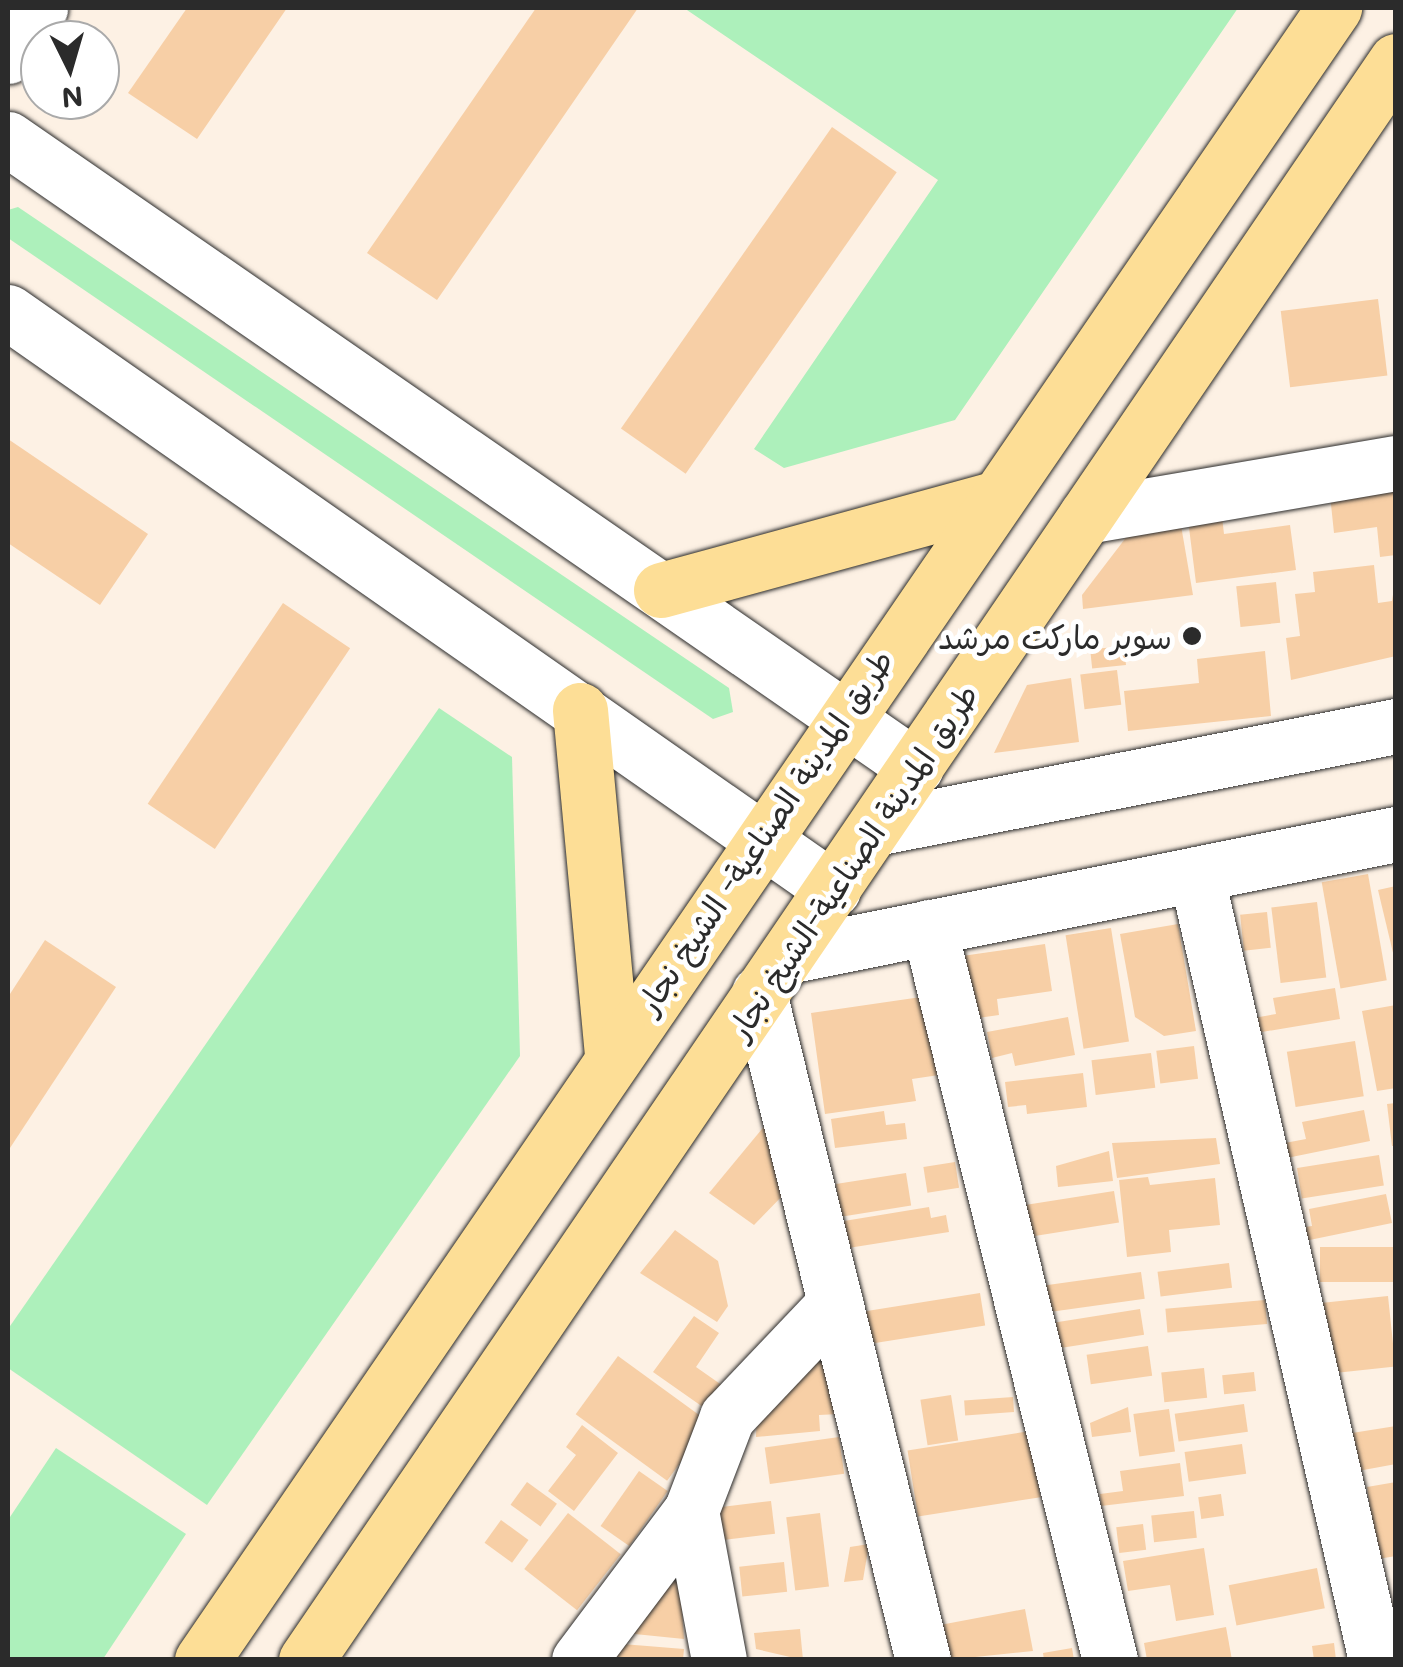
<!DOCTYPE html>
<html>
<head>
<meta charset="utf-8">
<style>
	body { margin:0 }
	#map { position:relative; width:1403px; height:1667px; overflow:hidden; background:#fdf1e4; font-family:Mali,"Playpen Sans Arabic",sans-serif }
	div>[style] { position:absolute }
	[style*='--x'] { left:calc(var(--x)*1px); top:calc(var(--y)*1px); width:calc(var(--w)*1px); rotate:calc(var(--a)*1deg) }
	.green>* { inset:0; background:#adf0bb }
	.building>* { inset:0; background:#f7cfa6; transform-origin:0 0 }
	.roads { filter:drop-shadow(0 0 2px #2b2b2b) drop-shadow(0 0 2px #2b2b2b) }
	.minor>* { height:55px; margin:-27.5px; padding:0 27.5px; transform-origin:27.5px; border-radius:27.5px; background:#fff }
	.major>* { height:55px; margin:-27.5px; padding:0 27.5px; transform-origin:27.5px; border-radius:27.5px; background:#fdde96 }
	.dots>* { width:28px; height:28px; translate:-50% -50%; box-sizing:border-box; border:5px solid #fff; border-radius:50% }
	span { translate:-50% -50%; white-space:nowrap; text-align:center; line-height:1.15; -webkit-text-stroke:10px #fff; paint-order:stroke }
	.poi-label { font-size:32px; color:#2b2b2b }
	.right { translate:-100% -50%; text-align:right }
	.street-label { font-size:32px; color:#2b2b2b }
	.frame { position:absolute; inset:0; border:10px solid #2b2b2b; pointer-events:none }
	.north { position:absolute; left:20px; top:20px; width:100px; height:100px; box-sizing:border-box; background:#fff; border:2px solid #aaa; border-radius:50%; rotate:175deg; font-size:28px; font-weight:700; line-height:40px; text-align:center; color:#2b2b2b }
	.north::after { content:''; display:block; margin:auto; width:35px; height:45px; background:#2b2b2b; clip-path:polygon(50% 0,100% 100%,50% 72%,0 100%) }
</style>
</head>
<body>
<div id="map">
	<div class="green">
		<i style="clip-path:polygon(684px 8px,1238px 8px,955px 420px,784px 468px,754px 449px,938px 180px)"></i>
		<i style="clip-path:polygon(18px 207px,729px 688px,733px 712px,713px 719px,8px 238px,8px 210px)"></i>
		<i style="clip-path:polygon(439px 708px,512px 757px,520px 1056px,207px 1505px,8px 1368px,8px 1329px)"></i>
		<i style="clip-path:polygon(56px 1448px,186px 1534px,103px 1659px,8px 1659px,8px 1520px)"></i>
	</div>
	<div class="building">
		<i style="clip-path:polygon(187px 8px,287px 8px,197px 139px,128px 93px)"></i>
		<i style="clip-path:polygon(536px 8px,638px 8px,437px 300px,367px 253px)"></i>
		<i style="left:832px;top:127px;width:79px;height:368px;rotate:35deg"></i>
		<i style="left:1378px;top:299px;width:77px;height:98px;rotate:83deg"></i>
		<i style="clip-path:polygon(8px 439px,148px 534px,100px 605px,8px 543px)"></i>
		<i style="clip-path:polygon(1396px 487px,1396px 555px,1380px 557px,1377px 527px,1334px 533px,1330px 495px)"></i>
		<i style="clip-path:polygon(1178px 508px,1193px 595px,1083px 609px,1082px 595px,1144px 514px)"></i>
		<i style="clip-path:polygon(1221px 508px,1224px 534px,1290px 525px,1296px 570px,1196px 583px,1187px 512px)"></i>
		<i style="clip-path:polygon(1374px 565px,1378px 603px,1392px 601px,1396px 575px,1396px 656px,1291px 680px,1286px 638px,1300px 636px,1295px 594px,1315px 592px,1313px 572px)"></i>
		<i style="left:1276px;top:582px;width:41px;height:40px;rotate:84deg"></i>
		<i style="left:283px;top:603px;width:81px;height:242px;rotate:34deg"></i>
		<i style="left:1124px;top:646px;width:19px;height:34px;rotate:84deg"></i>
		<i style="clip-path:polygon(1265px 651px,1271px 716px,1128px 731px,1124px 691px,1199px 683px,1197px 659px)"></i>
		<i style="left:1117px;top:670px;width:35px;height:37px;rotate:83deg"></i>
		<i style="clip-path:polygon(1071px 678px,1079px 742px,994px 753px,1027px 685px)"></i>
		<i style="left:1368px;top:874px;width:108px;height:47px;rotate:80deg"></i>
		<i style="clip-path:polygon(1396px 886px,1396px 957px,1394px 957px,1378px 890px)"></i>
		<i style="left:1317px;top:902px;width:76px;height:46px;rotate:83deg"></i>
		<i style="left:1267px;top:912px;width:36px;height:27px;rotate:84deg"></i>
		<i style="clip-path:polygon(1178px 924px,1196px 1031px,1164px 1036px,1135px 1017px,1120px 934px)"></i>
		<i style="left:1111px;top:928px;width:115px;height:46px;rotate:81deg"></i>
		<i style="clip-path:polygon(45px 940px,116px 987px,8px 1151px,8px 997px)"></i>
		<i style="clip-path:polygon(1045px 944px,1052px 991px,997px 999px,999px 1015px,971px 1019px,962px 956px)"></i>
		<i style="clip-path:polygon(1335px 988px,1340px 1019px,1256px 1033px,1254px 1018px,1276px 1014px,1273px 998px)"></i>
		<i style="clip-path:polygon(928px 996px,939px 1075px,912px 1079px,916px 1101px,825px 1114px,811px 1013px)"></i>
		<i style="clip-path:polygon(1396px 1005px,1396px 1088px,1377px 1091px,1362px 1011px)"></i>
		<i style="clip-path:polygon(1068px 1017px,1075px 1055px,1015px 1066px,1012px 1053px,992px 1058px,987px 1032px)"></i>
		<i style="left:1355px;top:1041px;width:56px;height:69px;rotate:81deg"></i>
		<i style="left:1194px;top:1046px;width:33px;height:38px;rotate:83deg"></i>
		<i style="left:1151px;top:1053px;width:35px;height:60px;rotate:83deg"></i>
		<i style="clip-path:polygon(1083px 1073px,1087px 1107px,1027px 1114px,1026px 1105px,1008px 1107px,1005px 1082px)"></i>
		<i style="clip-path:polygon(1396px 1103px,1396px 1146px,1392px 1146px,1387px 1104px)"></i>
		<i style="clip-path:polygon(1364px 1110px,1370px 1141px,1277px 1160px,1274px 1145px,1306px 1139px,1302px 1122px)"></i>
		<i style="clip-path:polygon(884px 1111px,886px 1125px,905px 1123px,907px 1139px,835px 1148px,831px 1119px)"></i>
		<i style="clip-path:polygon(767px 1123px,790px 1188px,754px 1225px,709px 1193px)"></i>
		<i style="clip-path:polygon(1216px 1138px,1220px 1164px,1117px 1178px,1112px 1143px)"></i>
		<i style="clip-path:polygon(1109px 1151px,1113px 1181px,1058px 1187px,1056px 1166px)"></i>
		<i style="left:1379px;top:1155px;width:31px;height:83px;rotate:81deg"></i>
		<i style="left:955px;top:1162px;width:26px;height:32px;rotate:81deg"></i>
		<i style="left:906px;top:1173px;width:33px;height:71px;rotate:81deg"></i>
		<i style="clip-path:polygon(1148px 1177px,1150px 1185px,1215px 1178px,1220px 1225px,1169px 1230px,1171px 1252px,1127px 1257px,1119px 1180px)"></i>
		<i style="left:1114px;top:1191px;width:32px;height:90px;rotate:81deg"></i>
		<i style="clip-path:polygon(1386px 1194px,1392px 1223px,1295px 1243px,1292px 1229px,1312px 1226px,1309px 1209px)"></i>
		<i style="clip-path:polygon(929px 1207px,931px 1218px,946px 1215px,949px 1232px,842px 1249px,838px 1222px)"></i>
		<i style="clip-path:polygon(675px 1230px,718px 1261px,728px 1306px,717px 1322px,640px 1273px)"></i>
		<i style="left:1396px;top:1247px;width:35px;height:76px;rotate:90deg"></i>
		<i style="left:1229px;top:1263px;width:25px;height:72px;rotate:83deg"></i>
		<i style="left:1141px;top:1272px;width:27px;height:96px;rotate:82deg"></i>
		<i style="left:980px;top:1293px;width:33px;height:124px;rotate:81deg"></i>
		<i style="left:1388px;top:1296px;width:71px;height:70px;rotate:84deg"></i>
		<i style="left:1265px;top:1300px;width:24px;height:100px;rotate:85deg"></i>
		<i style="left:1140px;top:1309px;width:26px;height:94px;rotate:81deg"></i>
		<i style="clip-path:polygon(694px 1316px,719px 1333px,696px 1367px,726px 1388px,710px 1412px,653px 1372px)"></i>
		<i style="left:1148px;top:1346px;width:30px;height:62px;rotate:82deg"></i>
		<i style="clip-path:polygon(830px 1351px,839px 1414px,819px 1415px,820px 1431px,756px 1437px,757px 1408px)"></i>
		<i style="left:618px;top:1356px;width:113px;height:72px;rotate:36deg"></i>
		<i style="left:1204px;top:1368px;width:30px;height:43px;rotate:84deg"></i>
		<i style="left:1254px;top:1372px;width:19px;height:32px;rotate:84deg"></i>
		<i style="left:951px;top:1395px;width:46px;height:31px;rotate:81deg"></i>
		<i style="left:1013px;top:1397px;width:15px;height:49px;rotate:86deg"></i>
		<i style="left:1244px;top:1404px;width:28px;height:70px;rotate:82deg"></i>
		<i style="clip-path:polygon(1128px 1407px,1131px 1432px,1092px 1437px,1090px 1423px)"></i>
		<i style="left:1169px;top:1409px;width:43px;height:36px;rotate:82deg"></i>
		<i style="clip-path:polygon(582px 1425px,618px 1453px,574px 1511px,548px 1491px,576px 1455px,566px 1447px)"></i>
		<i style="clip-path:polygon(1396px 1426px,1396px 1464px,1358px 1471px,1352px 1433px)"></i>
		<i style="left:1030px;top:1431px;width:67px;height:124px;rotate:81deg"></i>
		<i style="left:839px;top:1437px;width:37px;height:75px;rotate:82deg"></i>
		<i style="left:1242px;top:1444px;width:30px;height:58px;rotate:82deg"></i>
		<i style="clip-path:polygon(1180px 1463px,1184px 1496px,1101px 1506px,1100px 1494px,1123px 1491px,1120px 1471px)"></i>
		<i style="left:639px;top:1471px;width:35px;height:67px;rotate:35deg"></i>
		<i style="left:527px;top:1482px;width:37px;height:28px;rotate:36deg"></i>
		<i style="clip-path:polygon(1396px 1482px,1396px 1556px,1378px 1559px,1367px 1487px)"></i>
		<i style="left:1221px;top:1494px;width:22px;height:23px;rotate:82deg"></i>
		<i style="left:771px;top:1501px;width:33px;height:56px;rotate:83deg"></i>
		<i style="left:1194px;top:1511px;width:27px;height:43px;rotate:84deg"></i>
		<i style="left:568px;top:1513px;width:67px;height:71px;rotate:38deg"></i>
		<i style="left:820px;top:1513px;width:74px;height:34px;rotate:83deg"></i>
		<i style="left:501px;top:1520px;width:34px;height:28px;rotate:36deg"></i>
		<i style="left:1143px;top:1524px;width:26px;height:27px;rotate:83deg"></i>
		<i style="clip-path:polygon(869px 1544px,863px 1580px,844px 1582px,850px 1547px)"></i>
		<i style="clip-path:polygon(1204px 1548px,1214px 1615px,1176px 1621px,1170px 1585px,1128px 1591px,1123px 1561px)"></i>
		<i style="clip-path:polygon(679px 1562px,684px 1639px,615px 1632px)"></i>
		<i style="left:784px;top:1562px;width:30px;height:45px;rotate:84deg"></i>
		<i style="left:1317px;top:1568px;width:41px;height:90px;rotate:79deg"></i>
		<i style="clip-path:polygon(1025px 1609px,1033px 1651px,947px 1660px,940px 1625px)"></i>
		<i style="clip-path:polygon(1226px 1627px,1232px 1660px,1147px 1660px,1144px 1643px)"></i>
		<i style="clip-path:polygon(800px 1629px,803px 1660px,756px 1649px,754px 1633px)"></i>
		<i style="clip-path:polygon(610px 1643px,684px 1649px,683px 1660px,609px 1660px)"></i>
		<i style="clip-path:polygon(1334px 1643px,1336px 1660px,1314px 1660px,1312px 1646px)"></i>
		<i style="clip-path:polygon(1072px 1648px,1074px 1660px,1044px 1660px,1043px 1653px)"></i>
	</div>
	<div class="roads">
		<div class="minor">
			<i style="--x:8;--y:56;--w:58;--a:-56.3"></i>
			<i style="--x:8;--y:139;--w:1104;--a:34.67"></i>
			<i style="--x:8;--y:312;--w:1007;--a:34.97"></i>
			<i style="--x:1086;--y:516;--w:314;--a:-9.7"></i>
			<i style="--x:875;--y:828;--w:531;--a:-11.08"></i>
			<i style="--x:1196;--y:874;--w:806;--a:77.1"></i>
			<i style="--x:929;--y:927;--w:755;--a:76.13"></i>
			<i style="--x:787;--y:956;--w:621;--a:-11.33"></i>
			<i style="--x:759;--y:993;--w:687;--a:76.19"></i>
			<i style="--x:579;--y:1660;--w:186;--a:-53.1"></i>
			<i style="--x:719;--y:1660;--w:152;--a:-100.6"></i>
			<i style="--x:691;--y:1511;--w:101;--a:-69"></i>
			<i style="--x:727;--y:1417;--w:157;--a:-46.5"></i>
		</div>
		<div class="major">
			<i style="--x:661;--y:590;--w:342;--a:-15.3"></i>
			<i style="--x:580;--y:710;--w:344;--a:84.7"></i>
			<i style="--x:202;--y:1660;--w:2003;--a:-55.58"></i>
			<i style="--x:306;--y:1660;--w:1935;--a:-55.72"></i>
		</div>
	</div>
	<div class="dots">
		<i style="left:1192px;top:636px;background:#2b2b2b"></i>
	</div>
	<div class="poi-label">
		<span class="right" style="left:1172px;top:636px">سوبر ماركت مرشد</span>
	</div>
	<div class="street-label">
		<span style="left:764px;top:831px;rotate:-56deg">طريق المدينة الصناعية- الشيخ نجار</span>
		<span style="left:852px;top:861px;rotate:-56deg">طريق المدينة الصناعية-الشيخ نجار</span>
	</div>
	<div class="frame"></div>
	<div class="north">N</div>
</div>
</body>
</html>
